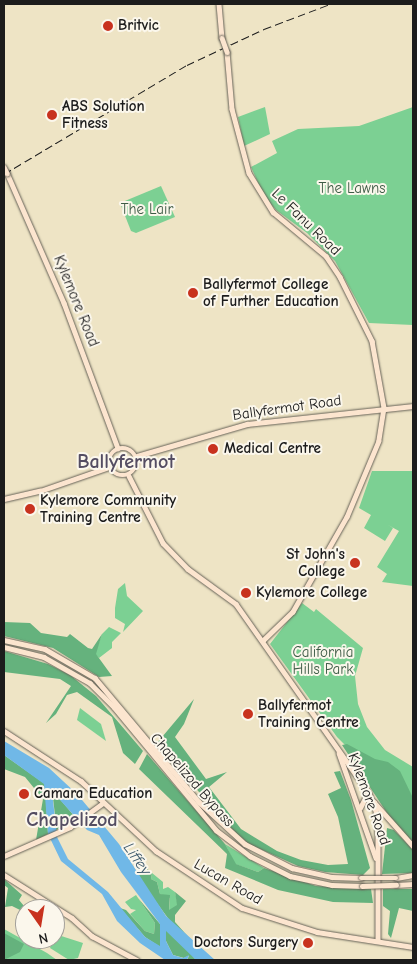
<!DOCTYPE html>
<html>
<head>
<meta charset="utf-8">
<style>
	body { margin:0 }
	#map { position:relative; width:417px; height:964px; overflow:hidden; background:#eee4c5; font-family:"Comic Neue",sans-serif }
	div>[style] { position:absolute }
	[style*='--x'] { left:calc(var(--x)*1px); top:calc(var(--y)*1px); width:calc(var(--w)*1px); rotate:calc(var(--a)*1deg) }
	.green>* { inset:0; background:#7cd093 }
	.forest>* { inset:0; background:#65b27d }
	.water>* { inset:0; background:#70b8e7 }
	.roads { filter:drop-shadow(0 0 1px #666257) drop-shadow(0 0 1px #666257) }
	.secondary>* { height:4.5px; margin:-2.25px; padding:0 2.25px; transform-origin:2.25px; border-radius:2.25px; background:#fce5cf }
	.secondary>.ring { margin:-2.25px; padding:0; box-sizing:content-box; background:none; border:4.5px solid #fce5cf; border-radius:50% }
	.rail>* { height:1px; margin-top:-0.5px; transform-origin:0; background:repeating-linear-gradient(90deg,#1c1c1c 0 8px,transparent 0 12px) }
	.bridges { filter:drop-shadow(0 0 1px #666257) drop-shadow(0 0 1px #666257) }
	.secondary-bridge>* { height:4.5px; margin:-2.25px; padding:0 2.25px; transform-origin:2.25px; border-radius:2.25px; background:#fce5cf }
	.dots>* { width:14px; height:14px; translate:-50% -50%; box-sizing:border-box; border:2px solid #fbf7ec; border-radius:50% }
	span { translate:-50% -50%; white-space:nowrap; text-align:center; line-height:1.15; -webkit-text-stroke:4px #fbf7ec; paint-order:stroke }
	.poi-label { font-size:15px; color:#1c1c1c; font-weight:700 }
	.left { translate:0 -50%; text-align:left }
	.right { translate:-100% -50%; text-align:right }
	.park-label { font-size:15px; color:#3e5b46 }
	.street-label { font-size:15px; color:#1c1c1c }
	.water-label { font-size:16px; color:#3e5a6d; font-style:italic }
	.district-label { font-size:20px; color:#544d62; font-weight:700 }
	.frame { position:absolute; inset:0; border:5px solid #1c1c1c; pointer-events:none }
	.north { position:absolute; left:15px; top:899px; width:50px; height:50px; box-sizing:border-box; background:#fbf7ec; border:1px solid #a29f99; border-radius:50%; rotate:167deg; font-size:14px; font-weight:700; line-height:20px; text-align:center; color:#1c1c1c }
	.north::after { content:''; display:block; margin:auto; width:18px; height:22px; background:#c8321e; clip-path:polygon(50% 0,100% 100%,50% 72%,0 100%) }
</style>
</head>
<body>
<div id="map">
	<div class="green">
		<i style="clip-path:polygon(265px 107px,270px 134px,244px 146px,238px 117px)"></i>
		<i style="clip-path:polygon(413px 107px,413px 325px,369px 323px,335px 261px,307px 233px,276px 210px,264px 196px,251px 167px,277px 153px,272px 141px,298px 129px,359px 126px)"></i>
		<i style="clip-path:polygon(161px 186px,175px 217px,136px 233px,131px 231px,120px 203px)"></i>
		<i style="clip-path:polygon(372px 471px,413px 471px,413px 586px,382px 582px,387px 574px,377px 567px,399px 531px,388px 525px,393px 528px,385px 541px,364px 528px,371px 515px,359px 508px)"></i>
		<i style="clip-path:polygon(125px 583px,127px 596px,143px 611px,123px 632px,125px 624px,115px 618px,115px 608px,118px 589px)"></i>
		<i style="clip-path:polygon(302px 603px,314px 612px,316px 609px,363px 648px,355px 676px,358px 704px,367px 727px,385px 750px,413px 767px,413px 813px,337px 737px,270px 644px)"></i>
		<i style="clip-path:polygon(109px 627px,121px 633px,112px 642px,112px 648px,99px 658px,95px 654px,102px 634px)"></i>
		<i style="clip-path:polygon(80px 708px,101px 724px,106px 741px,77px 720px)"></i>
		<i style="clip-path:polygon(225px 844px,264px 868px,258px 872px,235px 864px)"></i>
		<i style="clip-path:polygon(152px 873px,163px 882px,163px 889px,168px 887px,175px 892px,178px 906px,169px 911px,170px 898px,160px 894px,157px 882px,151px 879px)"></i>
		<i style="clip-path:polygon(136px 895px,155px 923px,154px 934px,145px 931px,130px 914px,136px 910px,131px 909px,125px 902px)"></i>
		<i style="clip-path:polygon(4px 929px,47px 953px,57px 960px,4px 960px)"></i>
		<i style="clip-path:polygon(55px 934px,83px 943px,78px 958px,69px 960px,50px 948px)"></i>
	</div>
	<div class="forest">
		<i style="clip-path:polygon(4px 622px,30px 623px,41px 633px,67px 637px,70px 634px,88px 648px,92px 649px,102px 634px,96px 654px,112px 676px,99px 677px,53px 648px,4px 636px)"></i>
		<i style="clip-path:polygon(4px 651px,48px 664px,70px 675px,96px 696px,143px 751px,135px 764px,123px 753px,112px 717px,77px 692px,67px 695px,56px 714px,46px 723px,71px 686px,60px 679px,4px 672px)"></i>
		<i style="clip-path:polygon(194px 699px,184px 724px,175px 737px,206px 779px,227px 772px,209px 787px,241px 829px,277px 851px,301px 860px,328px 865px,348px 864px,338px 817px,328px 794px,341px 788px,334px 772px,340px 771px,351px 800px,370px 868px,363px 875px,325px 872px,298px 866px,249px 844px,229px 827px,157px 743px)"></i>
		<i style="clip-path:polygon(347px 744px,375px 759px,388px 762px,400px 771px,413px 798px,413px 843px,391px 819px,342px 745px)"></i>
		<i style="clip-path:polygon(147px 754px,225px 844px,236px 864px,258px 872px,264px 868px,316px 886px,371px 889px,373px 903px,333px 902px,278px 890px,225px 868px,227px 854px,139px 769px)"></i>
		<i style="clip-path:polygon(4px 755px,45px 784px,48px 834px,36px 840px,43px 799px,25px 777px,4px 769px)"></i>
		<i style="clip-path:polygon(52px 790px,76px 818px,56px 830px,55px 815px)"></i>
		<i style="clip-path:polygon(387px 828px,394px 830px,413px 850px,413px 873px,382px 874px)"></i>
		<i style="clip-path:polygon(146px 868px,152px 873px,151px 879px,157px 882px,160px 894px,170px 895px,169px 910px,177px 905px,175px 892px,186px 901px,175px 915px,175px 922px,192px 941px,173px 925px,151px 895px,137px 873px)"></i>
		<i style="clip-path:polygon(4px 879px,22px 895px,19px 900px,24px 906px,22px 911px,12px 906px,5px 907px,8px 888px,4px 885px)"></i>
		<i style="clip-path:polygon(383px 889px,413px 889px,413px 911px,399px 908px,391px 938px,388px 934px,390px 911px,383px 906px)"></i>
		<i style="clip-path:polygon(138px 898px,160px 924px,160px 947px,145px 937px,120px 908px,126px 910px,145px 931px,154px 934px,155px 923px)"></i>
		<i style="clip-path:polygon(166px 930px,191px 954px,196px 960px,187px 960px,189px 956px,184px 958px,173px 955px,166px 941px)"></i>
		<i style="clip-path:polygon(4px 933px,24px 944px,20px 952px,4px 960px)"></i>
	</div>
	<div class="water">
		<i style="clip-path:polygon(evenodd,4px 741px,49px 768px,77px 794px,119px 844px,166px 916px,215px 960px,196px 960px,166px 931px,166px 941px,173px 955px,183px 958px,189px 955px,187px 960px,165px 960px,140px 943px,117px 921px,102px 894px,61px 861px,48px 834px,44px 784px,4px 755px,4px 741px,52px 791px,87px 830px,99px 835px,121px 872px,160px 924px,160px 946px,145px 937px,108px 892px,68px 859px,57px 837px,52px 791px)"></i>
	</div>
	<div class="roads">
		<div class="secondary">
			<i style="--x:219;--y:4;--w:34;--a:85"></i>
			<i style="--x:227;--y:52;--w:57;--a:85"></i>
			<i style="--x:232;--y:109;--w:66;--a:75.1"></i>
			<i style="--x:249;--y:173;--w:46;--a:58.4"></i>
			<i style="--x:273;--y:212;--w:69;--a:39.7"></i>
			<i style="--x:326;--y:256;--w:25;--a:56"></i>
			<i style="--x:340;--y:277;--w:72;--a:63.4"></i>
			<i style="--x:372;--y:341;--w:68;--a:79.8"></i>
			<i style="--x:384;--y:408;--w:33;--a:99"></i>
			<i style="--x:379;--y:441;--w:82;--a:112.8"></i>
			<i style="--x:347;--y:517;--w:109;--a:119.6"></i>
			<i style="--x:293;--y:612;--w:42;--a:136"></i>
			<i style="--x:7;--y:173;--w:142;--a:66.3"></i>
			<i style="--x:64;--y:303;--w:155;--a:69.6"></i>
			<i class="ring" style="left:109px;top:448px;width:23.5px;height:23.5px"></i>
			<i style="--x:137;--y:456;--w:115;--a:-16.2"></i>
			<i style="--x:247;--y:424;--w:167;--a:-6.2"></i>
			<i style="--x:129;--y:476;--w:75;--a:63.1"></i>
			<i style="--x:163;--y:543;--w:36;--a:46"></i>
			<i style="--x:188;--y:569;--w:59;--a:36.1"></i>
			<i style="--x:236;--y:604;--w:231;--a:54.9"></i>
			<i style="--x:369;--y:793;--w:18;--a:68"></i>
			<i style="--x:376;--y:810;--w:24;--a:85"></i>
			<i style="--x:378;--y:834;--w:107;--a:90"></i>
			<i style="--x:4;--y:499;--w:37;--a:-13"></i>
			<i style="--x:40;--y:491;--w:73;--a:-19.2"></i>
			<i style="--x:4;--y:640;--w:42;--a:12.4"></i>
			<i style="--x:45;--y:649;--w:58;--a:30.1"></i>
			<i style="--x:95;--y:678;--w:162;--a:50"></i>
			<i style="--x:199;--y:802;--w:62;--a:42.4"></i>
			<i style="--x:245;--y:844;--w:53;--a:27.1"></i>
			<i style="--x:292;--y:868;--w:41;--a:12.7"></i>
			<i style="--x:332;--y:877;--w:29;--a:2"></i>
			<i style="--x:4;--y:647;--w:41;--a:14"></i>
			<i style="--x:44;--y:657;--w:53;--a:29.5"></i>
			<i style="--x:90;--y:683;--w:34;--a:45"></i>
			<i style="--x:114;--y:707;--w:160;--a:50.3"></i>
			<i style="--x:216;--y:830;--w:43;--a:37.4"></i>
			<i style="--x:250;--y:856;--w:45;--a:26.6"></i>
			<i style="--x:290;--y:876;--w:43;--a:12.1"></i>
			<i style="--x:332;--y:885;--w:30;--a:2"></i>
			<i style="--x:4;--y:731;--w:92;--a:33"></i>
			<i style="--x:81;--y:781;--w:103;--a:43"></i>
			<i style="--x:156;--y:851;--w:103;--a:33.5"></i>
			<i style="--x:242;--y:908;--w:79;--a:17.7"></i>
			<i style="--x:317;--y:932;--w:97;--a:8.9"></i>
			<i style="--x:339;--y:753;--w:111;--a:70.6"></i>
			<i style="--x:360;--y:808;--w:11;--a:-63"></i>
			<i style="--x:365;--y:798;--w:10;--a:24"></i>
			<i style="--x:374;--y:802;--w:59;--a:48.4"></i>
			<i style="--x:4;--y:856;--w:72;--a:-23.7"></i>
			<i style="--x:70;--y:827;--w:41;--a:-36"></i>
			<i style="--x:4;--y:875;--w:80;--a:32.3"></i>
			<i style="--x:72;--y:918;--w:27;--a:42"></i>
			<i style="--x:92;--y:936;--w:51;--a:28.1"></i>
			<i style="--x:396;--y:878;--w:17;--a:-10"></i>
			<i style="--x:396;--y:885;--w:17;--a:-3"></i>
		</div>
	</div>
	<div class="rail">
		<i style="--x:4;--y:174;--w:213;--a:-30.8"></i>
		<i style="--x:187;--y:65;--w:85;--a:-25.1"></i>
		<i style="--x:264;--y:29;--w:71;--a:-20.7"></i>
	</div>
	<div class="bridges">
		<div class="secondary-bridge">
			<i style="--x:222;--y:38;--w:15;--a:70"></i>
			<i style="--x:4;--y:167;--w:7;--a:63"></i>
			<i style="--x:361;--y:878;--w:35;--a:0"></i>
			<i style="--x:362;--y:886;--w:34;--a:-2"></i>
		</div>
	</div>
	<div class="dots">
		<i style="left:108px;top:26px;background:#c8321e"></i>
		<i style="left:52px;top:115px;background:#c8321e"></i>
		<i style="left:193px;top:293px;background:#c8321e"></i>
		<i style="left:213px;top:449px;background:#c8321e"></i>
		<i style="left:30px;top:509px;background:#c8321e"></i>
		<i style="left:355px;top:563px;background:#c8321e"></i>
		<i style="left:246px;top:593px;background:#c8321e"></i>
		<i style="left:248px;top:714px;background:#c8321e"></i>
		<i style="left:24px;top:794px;background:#c8321e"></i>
		<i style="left:308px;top:943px;background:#c8321e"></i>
	</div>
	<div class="poi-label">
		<span class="left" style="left:118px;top:26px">Britvic</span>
		<span class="left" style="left:62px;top:115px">ABS Solution<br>Fitness</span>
		<span class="left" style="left:203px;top:293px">Ballyfermot College<br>of Further Education</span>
		<span class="left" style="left:224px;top:449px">Medical Centre</span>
		<span class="left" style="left:40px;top:509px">Kylemore Community<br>Training Centre</span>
		<span class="right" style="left:345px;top:563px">St John's<br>College</span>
		<span class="left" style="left:256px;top:593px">Kylemore College</span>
		<span class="left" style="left:258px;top:714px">Ballyfermot<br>Training Centre</span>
		<span class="left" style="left:34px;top:794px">Camara Education</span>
		<span class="right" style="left:298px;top:943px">Doctors Surgery</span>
	</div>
	<div class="park-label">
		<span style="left:352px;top:189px">The Lawns</span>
		<span style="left:147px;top:210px">The Lair</span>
		<span style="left:323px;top:661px">California<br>Hills Park</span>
	</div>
	<div class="street-label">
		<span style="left:306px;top:222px;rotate:44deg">Le Fanu Road</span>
		<span style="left:76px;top:301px;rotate:68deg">Kylemore Road</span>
		<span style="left:287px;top:408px;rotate:-8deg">Ballyfermot Road</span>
		<span style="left:192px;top:780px;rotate:49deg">Chapelizod Bypass</span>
		<span style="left:369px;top:799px;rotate:70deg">Kylemore Road</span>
		<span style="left:228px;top:882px;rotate:30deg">Lucan Road</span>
	</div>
	<div class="water-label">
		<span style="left:137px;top:859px;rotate:55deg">Liffey</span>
	</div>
	<div class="district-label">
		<span style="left:126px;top:461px">Ballyfermot</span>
		<span style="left:72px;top:819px">Chapelizod</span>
	</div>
	<div class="frame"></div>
	<div class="north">N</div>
</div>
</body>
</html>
